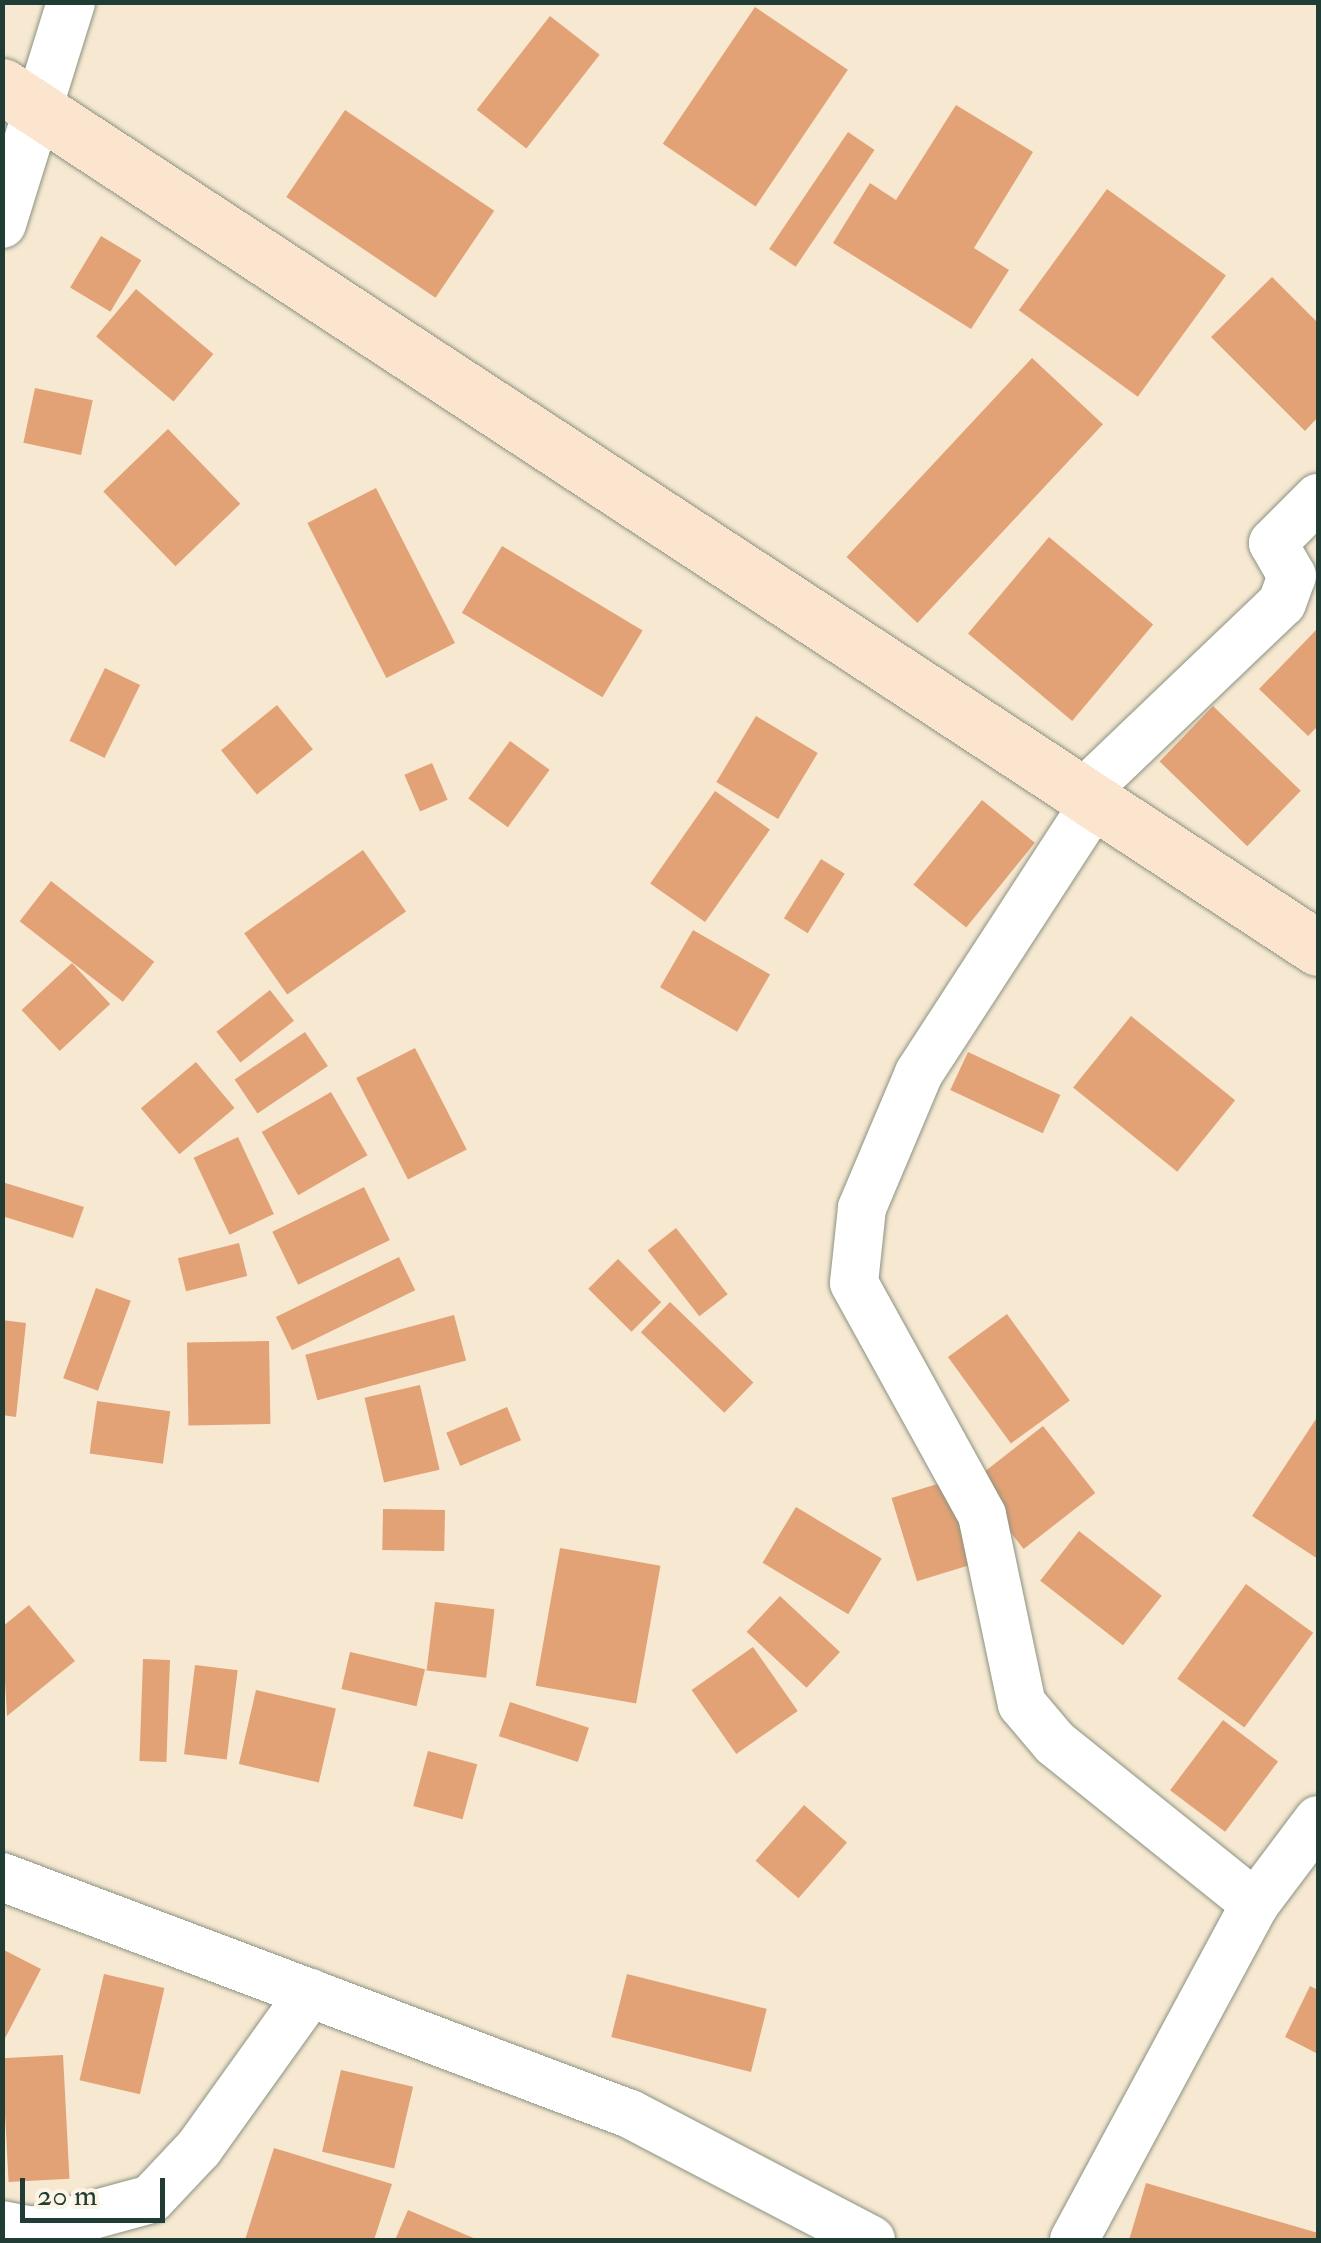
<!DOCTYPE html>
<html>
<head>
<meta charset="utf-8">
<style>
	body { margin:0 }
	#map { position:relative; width:1321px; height:2243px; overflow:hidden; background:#f7e9d1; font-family:"IM FELL Double Pica",serif }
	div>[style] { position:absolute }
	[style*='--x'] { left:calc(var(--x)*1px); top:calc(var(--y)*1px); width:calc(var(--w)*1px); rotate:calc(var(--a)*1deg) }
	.building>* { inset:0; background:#e2a275; transform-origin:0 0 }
	.roads { filter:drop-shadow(0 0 2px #8b9382) drop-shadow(0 0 2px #8b9382) }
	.street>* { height:48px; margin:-24px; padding:0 24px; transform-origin:24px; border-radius:24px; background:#fff }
	.secondary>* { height:55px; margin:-27.5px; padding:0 27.5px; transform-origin:27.5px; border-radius:27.5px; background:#fbe5cf }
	span { translate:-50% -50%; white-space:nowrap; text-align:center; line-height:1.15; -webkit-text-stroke:8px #fcf5e5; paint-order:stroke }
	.frame { position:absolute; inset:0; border:5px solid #1f3d34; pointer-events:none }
	.scale { position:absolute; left:20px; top:2178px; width:145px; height:45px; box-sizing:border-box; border:5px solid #1f3d34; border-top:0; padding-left:12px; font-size:30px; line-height:35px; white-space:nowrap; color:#1f3d34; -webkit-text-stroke:8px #fcf5e5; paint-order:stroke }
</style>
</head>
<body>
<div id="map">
	<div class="building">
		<i style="left:755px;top:7px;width:112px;height:165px;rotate:34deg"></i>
		<i style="left:550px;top:16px;width:63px;height:119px;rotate:38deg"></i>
		<i style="clip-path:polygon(956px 105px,1033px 152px,974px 248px,1009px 270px,971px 329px,833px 243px,870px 183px,896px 200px)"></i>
		<i style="left:345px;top:110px;width:180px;height:105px;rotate:34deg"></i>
		<i style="left:848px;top:132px;width:32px;height:141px;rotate:34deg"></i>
		<i style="left:1107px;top:189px;width:147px;height:150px;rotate:36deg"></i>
		<i style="left:101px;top:236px;width:47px;height:60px;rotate:31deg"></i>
		<i style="clip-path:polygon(1272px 277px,1318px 323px,1318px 417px,1305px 431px,1211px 337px)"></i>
		<i style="left:136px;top:289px;width:101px;height:62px;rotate:40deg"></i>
		<i style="left:1032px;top:358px;width:97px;height:272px;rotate:43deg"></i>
		<i style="left:35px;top:388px;width:59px;height:56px;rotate:12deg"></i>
		<i style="left:168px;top:429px;width:104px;height:90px;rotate:46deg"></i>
		<i style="left:376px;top:488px;width:174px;height:77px;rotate:63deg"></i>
		<i style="left:1049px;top:537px;width:136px;height:126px;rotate:40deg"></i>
		<i style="left:502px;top:546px;width:164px;height:78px;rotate:31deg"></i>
		<i style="clip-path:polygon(1318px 628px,1318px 726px,1308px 736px,1259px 689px)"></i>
		<i style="left:105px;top:668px;width:39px;height:81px;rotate:26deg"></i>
		<i style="left:277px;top:705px;width:57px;height:72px;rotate:51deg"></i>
		<i style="left:1213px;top:706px;width:122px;height:77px;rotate:44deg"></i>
		<i style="left:756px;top:716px;width:72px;height:77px;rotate:31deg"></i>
		<i style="left:510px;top:741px;width:49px;height:71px;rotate:36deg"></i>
		<i style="left:432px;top:763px;width:40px;height:30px;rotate:67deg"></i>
		<i style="left:715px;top:791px;width:67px;height:113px;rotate:35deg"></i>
		<i style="left:982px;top:800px;width:68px;height:109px;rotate:39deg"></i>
		<i style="left:363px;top:850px;width:75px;height:145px;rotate:55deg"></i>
		<i style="left:821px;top:859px;width:28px;height:70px;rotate:32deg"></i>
		<i style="left:51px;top:881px;width:131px;height:51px;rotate:38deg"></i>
		<i style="left:693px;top:930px;width:89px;height:66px;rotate:30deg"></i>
		<i style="left:72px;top:963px;width:56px;height:69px;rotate:47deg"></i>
		<i style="left:270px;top:990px;width:39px;height:68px;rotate:52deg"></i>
		<i style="left:1131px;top:1016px;width:134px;height:92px;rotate:39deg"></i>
		<i style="left:305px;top:1032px;width:41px;height:85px;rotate:56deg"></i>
		<i style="left:415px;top:1048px;width:114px;height:66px;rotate:63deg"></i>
		<i style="left:968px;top:1052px;width:102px;height:42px;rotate:25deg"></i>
		<i style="left:196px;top:1062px;width:60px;height:72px;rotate:50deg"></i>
		<i style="left:331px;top:1092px;width:73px;height:80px;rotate:60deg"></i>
		<i style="left:238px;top:1137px;width:85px;height:49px;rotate:65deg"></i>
		<i style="clip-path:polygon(2px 1182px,84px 1207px,73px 1238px,2px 1216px)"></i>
		<i style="left:364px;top:1187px;width:59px;height:102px;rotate:64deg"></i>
		<i style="left:676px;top:1228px;width:84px;height:36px;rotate:52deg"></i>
		<i style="left:239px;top:1243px;width:34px;height:63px;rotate:76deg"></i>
		<i style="left:399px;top:1257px;width:37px;height:137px;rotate:64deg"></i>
		<i style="left:618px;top:1259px;width:61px;height:42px;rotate:45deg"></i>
		<i style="left:96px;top:1288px;width:37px;height:96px;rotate:20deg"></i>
		<i style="left:670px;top:1302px;width:116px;height:42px;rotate:44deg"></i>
		<i style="left:1007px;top:1314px;width:107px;height:73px;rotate:54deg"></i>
		<i style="left:454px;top:1315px;width:47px;height:154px;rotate:75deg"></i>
		<i style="clip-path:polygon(2px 1320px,26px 1323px,16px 1417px,2px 1415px)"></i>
		<i style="left:269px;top:1341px;width:83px;height:82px;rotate:89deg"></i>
		<i style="left:420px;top:1385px;width:87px;height:57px;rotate:77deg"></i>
		<i style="left:97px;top:1401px;width:74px;height:53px;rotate:8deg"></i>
		<i style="left:507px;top:1407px;width:36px;height:66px;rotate:67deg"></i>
		<i style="clip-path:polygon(1316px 1419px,1318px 1420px,1318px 1559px,1252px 1516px)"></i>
		<i style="left:1043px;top:1426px;width:85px;height:91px;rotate:52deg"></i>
		<i style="left:947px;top:1481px;width:87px;height:58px;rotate:73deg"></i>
		<i style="left:796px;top:1507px;width:100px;height:65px;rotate:31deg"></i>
		<i style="left:383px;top:1509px;width:62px;height:41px;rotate:1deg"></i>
		<i style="left:1079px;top:1531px;width:105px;height:63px;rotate:38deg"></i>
		<i style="left:560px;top:1548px;width:102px;height:140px;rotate:10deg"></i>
		<i style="left:1246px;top:1584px;width:83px;height:117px;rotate:36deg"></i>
		<i style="left:780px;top:1596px;width:82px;height:49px;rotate:43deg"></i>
		<i style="left:435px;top:1602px;width:60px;height:69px;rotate:7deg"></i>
		<i style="clip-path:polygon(29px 1605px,75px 1661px,7px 1716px,2px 1627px)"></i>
		<i style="left:753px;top:1647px;width:78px;height:75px;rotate:55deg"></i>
		<i style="left:350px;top:1652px;width:77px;height:38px;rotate:13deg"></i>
		<i style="left:143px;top:1659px;width:27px;height:102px;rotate:2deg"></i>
		<i style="left:195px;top:1665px;width:43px;height:90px;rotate:7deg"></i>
		<i style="left:256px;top:1690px;width:82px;height:76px;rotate:13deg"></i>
		<i style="left:510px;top:1702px;width:83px;height:36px;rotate:18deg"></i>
		<i style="left:1223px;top:1720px;width:69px;height:88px;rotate:37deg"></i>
		<i style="left:428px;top:1751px;width:51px;height:57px;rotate:15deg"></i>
		<i style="left:804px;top:1805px;width:57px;height:74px;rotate:41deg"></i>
		<i style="clip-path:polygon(2px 1949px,41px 1969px,2px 2044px)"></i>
		<i style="left:104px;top:1974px;width:62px;height:109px;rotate:13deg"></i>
		<i style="left:627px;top:1974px;width:144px;height:65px;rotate:14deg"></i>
		<i style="clip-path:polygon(1310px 1986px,1318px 1990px,1318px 2054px,1285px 2037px)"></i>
		<i style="left:63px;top:2055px;width:124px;height:61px;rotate:87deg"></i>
		<i style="left:341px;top:2070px;width:74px;height:84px;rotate:13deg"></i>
		<i style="clip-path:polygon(274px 2148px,392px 2184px,374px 2240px,245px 2240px)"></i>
		<i style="clip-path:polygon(1146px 2183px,1318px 2233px,1318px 2240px,1129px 2240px)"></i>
		<i style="clip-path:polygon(408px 2210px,478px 2240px,395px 2240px)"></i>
	</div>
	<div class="roads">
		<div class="street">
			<i style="--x:2;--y:224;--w:232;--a:-72.7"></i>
			<i style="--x:1083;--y:793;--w:275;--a:-43.7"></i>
			<i style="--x:1282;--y:603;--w:29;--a:-70"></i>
			<i style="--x:1292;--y:576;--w:38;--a:-120"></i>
			<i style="--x:1273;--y:543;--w:64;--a:-45"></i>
			<i style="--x:1095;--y:802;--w:323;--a:123"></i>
			<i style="--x:919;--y:1073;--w:147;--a:112.9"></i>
			<i style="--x:862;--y:1208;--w:75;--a:96.1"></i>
			<i style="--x:854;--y:1283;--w:265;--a:61.1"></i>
			<i style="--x:982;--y:1515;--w:193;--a:78.1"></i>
			<i style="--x:1022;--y:1704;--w:51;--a:49.8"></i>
			<i style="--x:1055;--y:1743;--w:257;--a:38.8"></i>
			<i style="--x:2;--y:1877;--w:671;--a:20.68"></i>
			<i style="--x:630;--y:2114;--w:272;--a:27.6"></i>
			<i style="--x:2;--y:2225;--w:33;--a:11"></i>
			<i style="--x:34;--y:2231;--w:121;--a:-15.3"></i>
			<i style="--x:151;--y:2199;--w:70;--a:-46.7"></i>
			<i style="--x:199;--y:2148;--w:191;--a:-54.4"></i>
			<i style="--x:1074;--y:2240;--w:382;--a:-61.7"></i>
			<i style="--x:1255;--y:1904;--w:105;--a:-53.1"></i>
		</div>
		<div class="secondary">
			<i style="--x:2;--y:86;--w:1573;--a:33.23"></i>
		</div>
	</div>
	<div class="frame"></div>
	<div class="scale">20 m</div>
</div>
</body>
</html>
